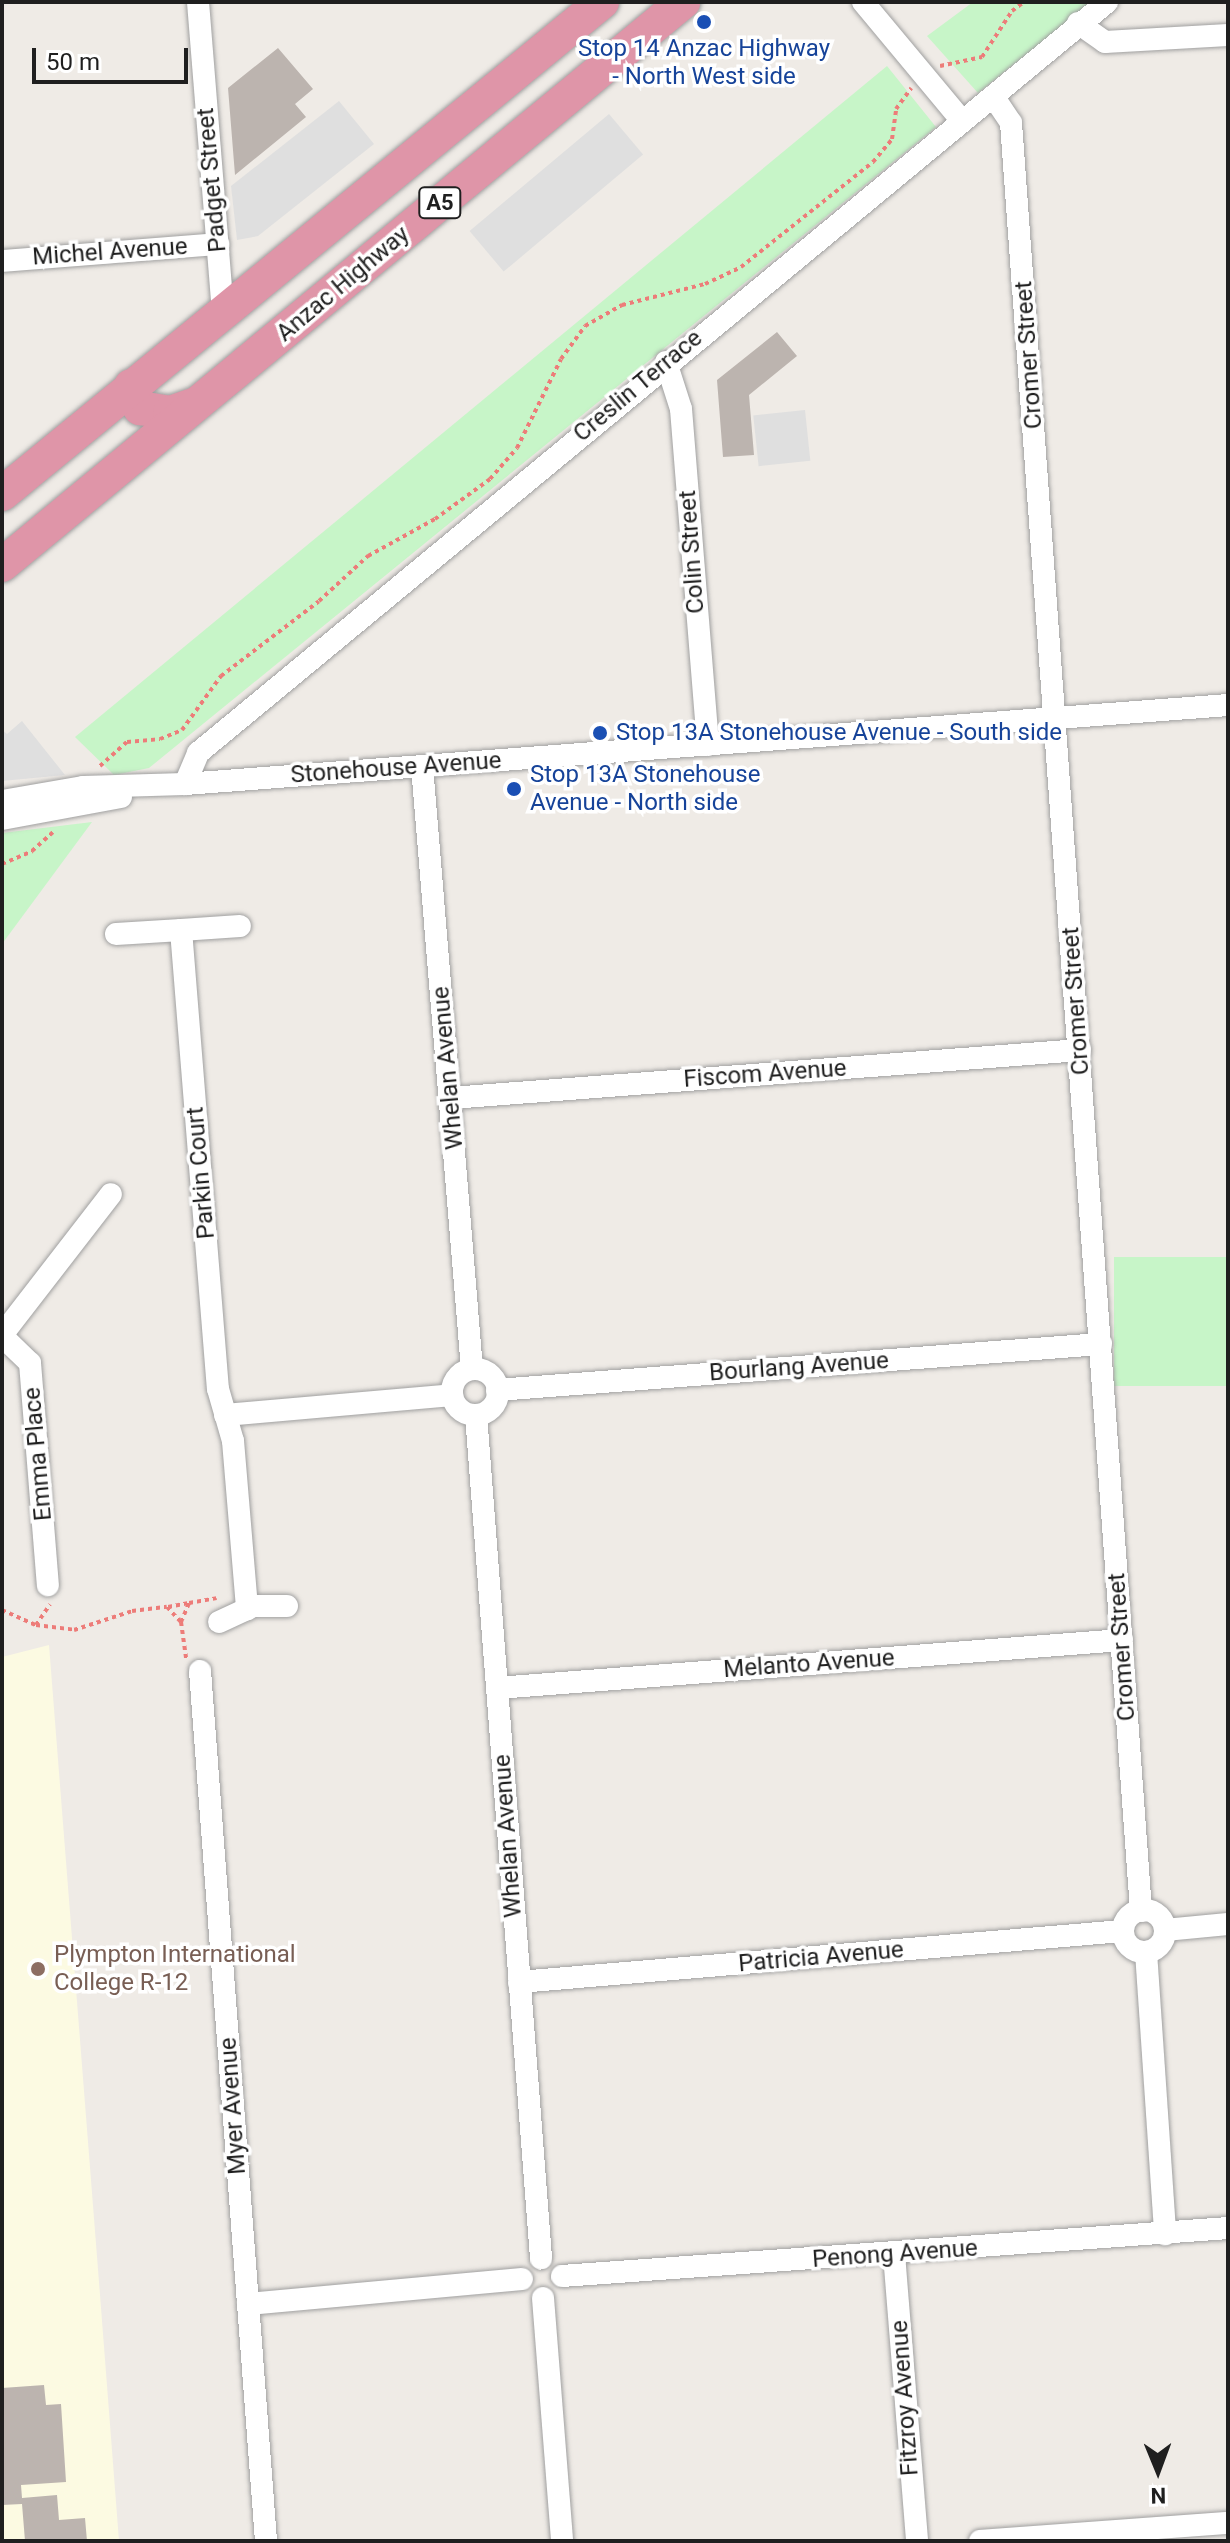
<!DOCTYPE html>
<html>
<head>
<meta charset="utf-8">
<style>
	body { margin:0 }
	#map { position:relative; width:1230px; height:2543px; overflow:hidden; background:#efebe6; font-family:Roboto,sans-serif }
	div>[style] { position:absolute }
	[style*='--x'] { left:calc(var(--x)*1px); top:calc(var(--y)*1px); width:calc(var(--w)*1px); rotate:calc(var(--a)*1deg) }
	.education>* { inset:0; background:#fcfae2 }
	.park>* { inset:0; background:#c7f5c8; transform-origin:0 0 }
	.parking>* { inset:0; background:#dfdfdf; transform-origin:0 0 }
	.building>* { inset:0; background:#bcb4af }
	.path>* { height:4px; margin-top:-2px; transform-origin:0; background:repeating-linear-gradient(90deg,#ed7c79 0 4px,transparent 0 8px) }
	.roads { filter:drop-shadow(0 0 2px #a0a0a0) drop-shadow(0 0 2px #a0a0a0) }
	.minor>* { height:22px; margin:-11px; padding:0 11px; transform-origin:11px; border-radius:11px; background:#fff }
	.minor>.ring { margin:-11px; padding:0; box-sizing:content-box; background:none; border:22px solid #fff; border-radius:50% }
	.highway>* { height:34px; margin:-17px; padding:0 17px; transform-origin:17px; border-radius:17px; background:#df95a8 }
	.dots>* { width:22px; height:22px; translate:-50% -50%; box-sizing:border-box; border:4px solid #fff; border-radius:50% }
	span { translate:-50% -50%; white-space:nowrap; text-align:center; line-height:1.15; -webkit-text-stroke:7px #fff; paint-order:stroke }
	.shield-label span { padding:2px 6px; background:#fff; border:2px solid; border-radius:6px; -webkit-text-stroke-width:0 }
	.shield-label { font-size:22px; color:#1f1f1f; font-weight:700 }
	.transit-label { font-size:24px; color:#164399 }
	.left { translate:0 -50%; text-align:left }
	.street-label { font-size:24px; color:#1f1f1f }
	.education-label { font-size:24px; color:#785e54 }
	.frame { position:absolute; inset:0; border:4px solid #1f1f1f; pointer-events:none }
	.north { position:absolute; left:1118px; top:2431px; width:80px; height:80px; -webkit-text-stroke:6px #fff; paint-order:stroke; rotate:179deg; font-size:22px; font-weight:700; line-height:32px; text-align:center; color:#1f1f1f }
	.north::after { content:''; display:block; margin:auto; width:28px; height:36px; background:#1f1f1f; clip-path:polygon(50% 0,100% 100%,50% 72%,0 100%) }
	.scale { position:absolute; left:32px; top:48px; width:156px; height:36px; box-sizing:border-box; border:4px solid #1f1f1f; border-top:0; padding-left:10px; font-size:24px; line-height:28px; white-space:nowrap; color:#1f1f1f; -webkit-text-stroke:6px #fff; paint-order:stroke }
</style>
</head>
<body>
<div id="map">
	<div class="education">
		<i style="clip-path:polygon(49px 1645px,99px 2282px,119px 2541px,2px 2541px,2px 1657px)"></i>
	</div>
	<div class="park">
		<i style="clip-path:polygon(973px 2px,1091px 2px,978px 93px,927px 36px)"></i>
		<i style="clip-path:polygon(887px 66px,936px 127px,149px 768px,114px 775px,75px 737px)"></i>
		<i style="clip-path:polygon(92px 822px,2px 944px,2px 833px)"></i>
		<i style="left:1228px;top:1257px;width:129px;height:114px;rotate:90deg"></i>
	</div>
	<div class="parking">
		<i style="clip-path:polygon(339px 101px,374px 144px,258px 236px,237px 240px,231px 186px)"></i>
		<i style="left:609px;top:114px;width:53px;height:182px;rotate:50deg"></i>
		<i style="left:805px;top:410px;width:51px;height:52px;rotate:84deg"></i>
		<i style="clip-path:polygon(22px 721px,65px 775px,2px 781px,2px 730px,7px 734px)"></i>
	</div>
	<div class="building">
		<i style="clip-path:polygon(278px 48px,313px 89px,295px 104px,306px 117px,235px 175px,228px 88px)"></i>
		<i style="clip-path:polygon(777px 332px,797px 356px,749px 395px,754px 455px,723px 457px,717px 380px)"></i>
		<i style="clip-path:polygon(44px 2385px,46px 2405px,61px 2404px,66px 2482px,21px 2485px,22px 2498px,57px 2495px,59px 2520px,85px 2518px,87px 2541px,25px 2541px,22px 2504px,2px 2505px,2px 2388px)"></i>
	</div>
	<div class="path">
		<i style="--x:940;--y:66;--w:43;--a:-12.1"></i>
		<i style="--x:982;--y:57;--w:55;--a:-56.9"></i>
		<i style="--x:1012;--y:11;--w:15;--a:-37"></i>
		<i style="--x:100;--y:766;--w:36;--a:-42"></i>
		<i style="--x:127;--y:742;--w:33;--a:-5"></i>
		<i style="--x:160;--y:739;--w:24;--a:-22"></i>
		<i style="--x:182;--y:730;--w:67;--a:-54.2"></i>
		<i style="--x:221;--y:676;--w:123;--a:-37.4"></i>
		<i style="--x:319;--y:601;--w:67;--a:-42.6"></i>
		<i style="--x:368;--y:556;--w:77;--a:-28.9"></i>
		<i style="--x:435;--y:519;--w:68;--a:-36"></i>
		<i style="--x:490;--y:479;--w:41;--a:-48.9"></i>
		<i style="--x:517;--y:448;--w:99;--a:-63.7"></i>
		<i style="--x:561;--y:359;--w:41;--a:-54"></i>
		<i style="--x:585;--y:326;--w:43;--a:-29.6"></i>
		<i style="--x:622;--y:305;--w:86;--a:-14.2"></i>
		<i style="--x:705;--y:284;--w:40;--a:-25"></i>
		<i style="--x:741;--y:267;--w:169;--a:-38.5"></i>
		<i style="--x:873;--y:162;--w:30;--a:-50"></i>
		<i style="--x:892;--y:139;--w:30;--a:-82"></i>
		<i style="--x:896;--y:109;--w:26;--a:-54"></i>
		<i style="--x:2;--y:864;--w:33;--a:-23"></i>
		<i style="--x:32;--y:851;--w:28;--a:-42"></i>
		<i style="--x:168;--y:1607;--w:21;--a:-11"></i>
		<i style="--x:2;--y:1610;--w:37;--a:24"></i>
		<i style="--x:36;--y:1625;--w:38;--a:7"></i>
		<i style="--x:74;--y:1630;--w:61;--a:-18.1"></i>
		<i style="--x:132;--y:1611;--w:35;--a:-7"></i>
		<i style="--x:167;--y:1607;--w:21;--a:47"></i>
		<i style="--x:181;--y:1622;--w:37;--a:82"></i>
		<i style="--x:181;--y:1622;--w:21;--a:-67"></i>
		<i style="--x:189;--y:1603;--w:28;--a:-10"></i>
		<i style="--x:36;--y:1625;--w:25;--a:-56"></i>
	</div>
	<div class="roads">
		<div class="minor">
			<i style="--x:198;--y:2;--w:309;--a:85.4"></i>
			<i style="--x:863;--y:2;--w:155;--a:50.2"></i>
			<i style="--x:1078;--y:23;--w:33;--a:35"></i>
			<i style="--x:1105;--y:42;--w:123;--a:-3.3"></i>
			<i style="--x:993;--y:96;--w:32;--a:56"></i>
			<i style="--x:1011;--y:123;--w:1793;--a:85.84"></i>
			<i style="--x:2;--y:261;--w:217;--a:-4.5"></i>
			<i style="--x:666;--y:362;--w:49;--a:72.3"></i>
			<i style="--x:681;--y:409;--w:337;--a:85.4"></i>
			<i style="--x:422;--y:766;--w:605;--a:85.26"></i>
			<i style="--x:185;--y:784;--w:34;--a:-67"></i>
			<i style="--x:198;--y:753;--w:1179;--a:-39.56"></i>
			<i style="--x:2;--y:801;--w:82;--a:-9.8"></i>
			<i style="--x:83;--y:787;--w:102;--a:-1.7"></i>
			<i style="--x:185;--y:784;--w:1046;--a:-4.33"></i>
			<i style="--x:2;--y:819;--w:121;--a:-10.5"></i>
			<i style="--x:181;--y:930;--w:59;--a:-3.9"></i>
			<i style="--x:116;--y:934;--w:65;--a:-3.5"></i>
			<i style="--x:181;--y:930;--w:460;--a:85.4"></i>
			<i style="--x:218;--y:1389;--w:54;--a:73.9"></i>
			<i style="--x:233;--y:1441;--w:169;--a:85.2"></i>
			<i style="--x:451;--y:1098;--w:631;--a:-4.36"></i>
			<i style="--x:2;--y:1335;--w:178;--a:-52.3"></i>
			<i style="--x:2;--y:1336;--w:39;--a:44"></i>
			<i style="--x:30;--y:1363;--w:223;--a:85.4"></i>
			<i class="ring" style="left:452px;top:1369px;width:24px;height:24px"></i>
			<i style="--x:497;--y:1390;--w:606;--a:-4.36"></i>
			<i style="--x:225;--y:1415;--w:228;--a:-5"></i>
			<i style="--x:476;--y:1415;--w:846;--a:85.59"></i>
			<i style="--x:219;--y:1622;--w:38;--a:-25"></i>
			<i style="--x:254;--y:1606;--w:33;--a:0"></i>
			<i style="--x:200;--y:1671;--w:872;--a:85.66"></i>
			<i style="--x:497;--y:1688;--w:627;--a:-4.39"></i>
			<i class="ring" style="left:1123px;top:1910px;width:20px;height:20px"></i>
			<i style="--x:1165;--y:1930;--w:63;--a:-5.4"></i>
			<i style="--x:1146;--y:1952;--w:283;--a:86.1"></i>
			<i style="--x:519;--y:1982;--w:606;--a:-4.83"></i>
			<i style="--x:894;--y:2254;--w:288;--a:85.4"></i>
			<i style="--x:562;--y:2276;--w:668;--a:-4.12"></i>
			<i style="--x:543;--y:2298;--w:244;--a:85.5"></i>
			<i style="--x:248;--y:2304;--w:275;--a:-5.2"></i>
			<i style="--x:980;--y:2541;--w:249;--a:-4.2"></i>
		</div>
		<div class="highway">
			<i style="--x:131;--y:386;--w:24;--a:68"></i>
			<i style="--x:140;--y:408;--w:30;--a:9"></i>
			<i style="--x:170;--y:413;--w:28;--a:-19"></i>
			<i style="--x:2;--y:494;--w:776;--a:-39.35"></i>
			<i style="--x:2;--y:565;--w:884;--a:-39.58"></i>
		</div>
	</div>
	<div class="dots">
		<i style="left:704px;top:22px;background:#1a4fb4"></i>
		<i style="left:600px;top:733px;background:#1a4fb4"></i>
		<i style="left:514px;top:789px;background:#1a4fb4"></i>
		<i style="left:38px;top:1969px;background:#8d6e63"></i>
	</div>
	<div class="shield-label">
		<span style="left:440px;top:203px">A5</span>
	</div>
	<div class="transit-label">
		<span style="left:704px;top:63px">Stop 14 Anzac Highway<br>- North West side</span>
		<span class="left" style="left:616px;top:733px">Stop 13A Stonehouse Avenue - South side</span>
		<span class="left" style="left:530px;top:789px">Stop 13A Stonehouse<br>Avenue - North side</span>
	</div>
	<div class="street-label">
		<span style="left:212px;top:180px;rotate:-95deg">Padget Street</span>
		<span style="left:110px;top:252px;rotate:-4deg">Michel Avenue</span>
		<span style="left:343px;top:284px;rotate:-40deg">Anzac Highway</span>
		<span style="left:1029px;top:355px;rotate:-94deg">Cromer Street</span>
		<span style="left:638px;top:386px;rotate:-40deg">Creslin Terrace</span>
		<span style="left:692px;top:552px;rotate:-94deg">Colin Street</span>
		<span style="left:396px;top:768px;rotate:-4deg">Stonehouse Avenue</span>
		<span style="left:1076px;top:1001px;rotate:-94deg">Cromer Street</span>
		<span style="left:448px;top:1068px;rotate:-95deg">Whelan Avenue</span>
		<span style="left:765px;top:1074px;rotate:-4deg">Fiscom Avenue</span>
		<span style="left:201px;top:1173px;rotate:-95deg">Parkin Court</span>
		<span style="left:799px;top:1367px;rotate:-4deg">Bourlang Avenue</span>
		<span style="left:38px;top:1454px;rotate:-95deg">Emma Place</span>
		<span style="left:1122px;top:1647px;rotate:-94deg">Cromer Street</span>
		<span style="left:809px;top:1664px;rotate:-4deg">Melanto Avenue</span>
		<span style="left:508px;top:1836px;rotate:-94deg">Whelan Avenue</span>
		<span style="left:821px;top:1957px;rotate:-5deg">Patricia Avenue</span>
		<span style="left:233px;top:2106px;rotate:-94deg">Myer Avenue</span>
		<span style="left:895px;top:2254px;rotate:-4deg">Penong Avenue</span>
		<span style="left:905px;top:2398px;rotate:-94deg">Fitzroy Avenue</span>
	</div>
	<div class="education-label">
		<span class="left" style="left:54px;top:1969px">Plympton International<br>College R-12</span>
	</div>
	<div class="frame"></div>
	<div class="north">N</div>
	<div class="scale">50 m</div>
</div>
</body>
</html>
